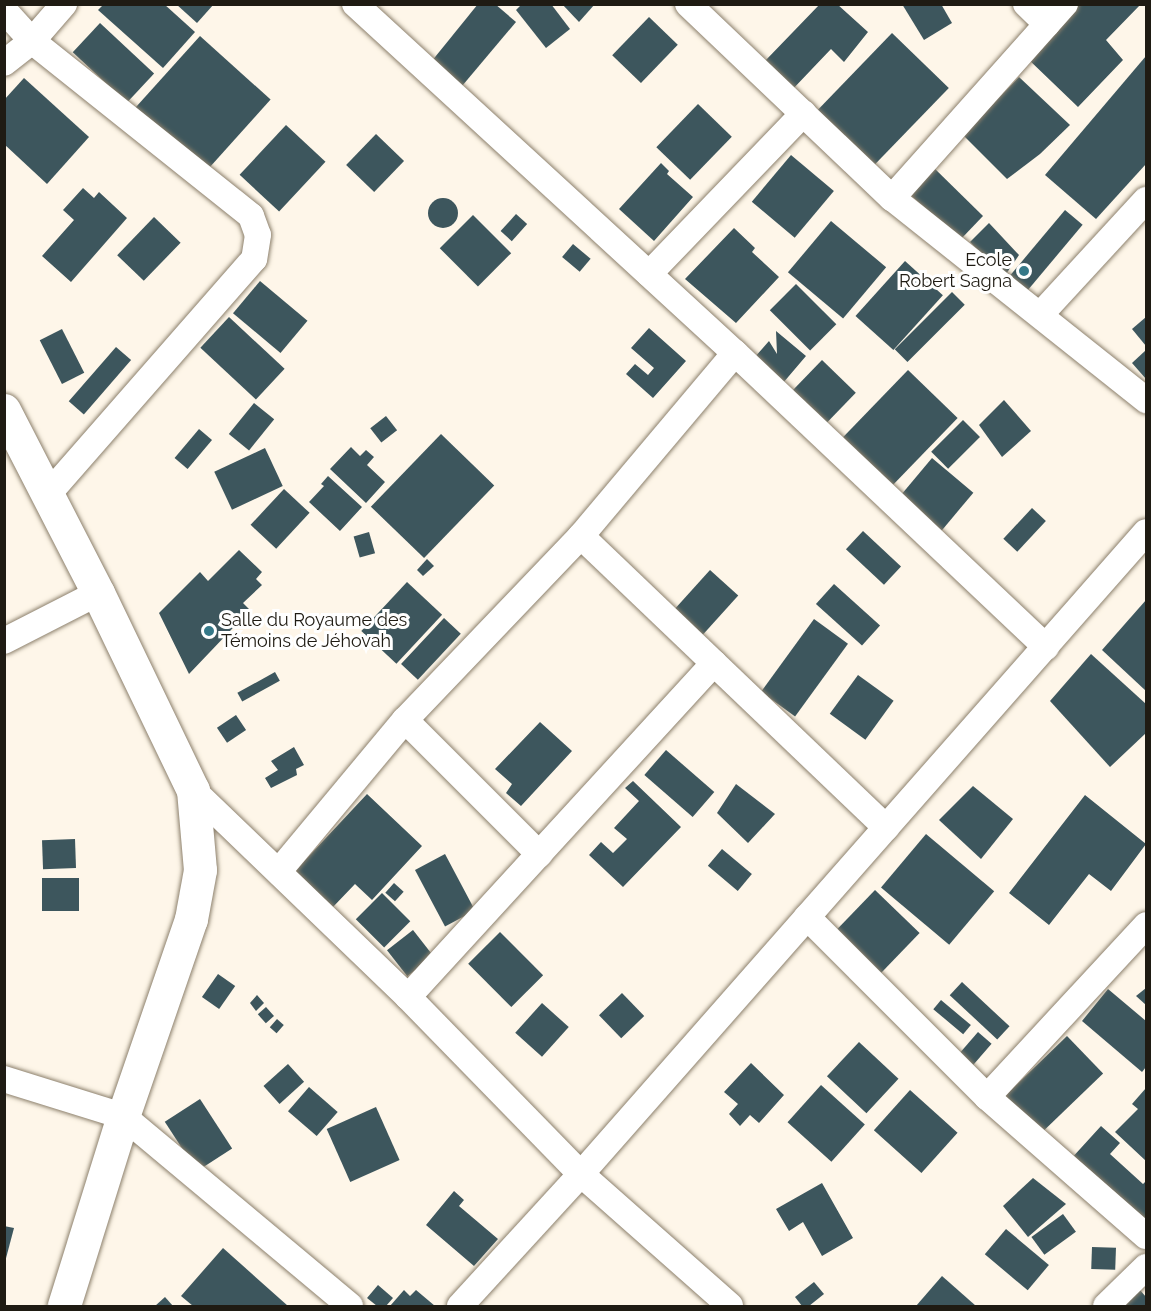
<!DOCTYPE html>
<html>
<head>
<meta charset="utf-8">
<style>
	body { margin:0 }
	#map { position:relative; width:1151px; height:1311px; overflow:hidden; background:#fef6e9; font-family:Raleway,sans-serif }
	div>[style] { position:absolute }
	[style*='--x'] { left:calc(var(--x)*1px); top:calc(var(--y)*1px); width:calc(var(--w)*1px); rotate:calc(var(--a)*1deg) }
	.building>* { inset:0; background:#3d565d; transform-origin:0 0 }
	.round { border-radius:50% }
	.roads { filter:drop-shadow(0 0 2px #8c806c) drop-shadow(0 0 2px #8c806c) }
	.minor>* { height:26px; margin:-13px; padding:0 13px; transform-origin:13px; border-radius:13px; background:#fff }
	.secondary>* { height:33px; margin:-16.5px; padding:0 16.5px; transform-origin:16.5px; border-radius:16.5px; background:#fff }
	.dots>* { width:16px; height:16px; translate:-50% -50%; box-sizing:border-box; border:3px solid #fff; border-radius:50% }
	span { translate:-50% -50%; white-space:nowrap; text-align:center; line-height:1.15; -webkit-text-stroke:6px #fff; paint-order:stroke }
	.poi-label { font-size:18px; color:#1f1b13 }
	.right { translate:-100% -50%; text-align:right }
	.left { translate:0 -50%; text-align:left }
	.frame { position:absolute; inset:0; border:6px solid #1f1b13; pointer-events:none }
</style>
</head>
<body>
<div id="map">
	<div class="building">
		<i style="clip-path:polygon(104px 4px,164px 4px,195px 32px,163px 68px,98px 10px)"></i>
		<i style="clip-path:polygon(176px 4px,214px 4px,197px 23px)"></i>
		<i style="clip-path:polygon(478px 4px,495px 4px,516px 22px,457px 92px,427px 67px)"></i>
		<i style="clip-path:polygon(522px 4px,551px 4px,570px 29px,546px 48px,516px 10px)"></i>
		<i style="clip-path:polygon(562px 4px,595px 4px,579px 22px)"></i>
		<i style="clip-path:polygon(820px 4px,837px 4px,868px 32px,844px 62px,831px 49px,791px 91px,765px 61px)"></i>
		<i style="clip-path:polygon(902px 4px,941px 4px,952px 23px,924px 40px)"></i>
		<i style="clip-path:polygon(1080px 4px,1141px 4px,1106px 40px,1123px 60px,1078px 107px,1027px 58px)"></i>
		<i style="left:649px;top:17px;width:40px;height:53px;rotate:44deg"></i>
		<i style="left:100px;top:23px;width:74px;height:40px;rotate:43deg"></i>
		<i style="left:892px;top:33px;width:79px;height:117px;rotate:44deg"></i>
		<i style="left:200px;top:36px;width:95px;height:100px;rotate:42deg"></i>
		<i style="clip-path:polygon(1146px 56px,1146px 164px,1096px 219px,1045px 175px)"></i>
		<i style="clip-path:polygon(1019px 77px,1070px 125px,1040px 154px,1007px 179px,963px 135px)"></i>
		<i style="clip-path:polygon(24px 78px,89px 137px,47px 184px,4px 144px,4px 100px)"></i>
		<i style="left:698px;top:104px;width:47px;height:60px;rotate:44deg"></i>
		<i style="left:286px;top:125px;width:54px;height:68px;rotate:43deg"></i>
		<i style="left:376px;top:134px;width:39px;height:43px;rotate:44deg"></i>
		<i style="left:791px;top:155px;width:56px;height:61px;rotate:40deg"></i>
		<i style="clip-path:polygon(661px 163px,669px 171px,667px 174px,693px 197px,654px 241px,619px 209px)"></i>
		<i style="clip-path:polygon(931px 165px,983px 216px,961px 239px,908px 193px)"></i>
		<i style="clip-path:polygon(83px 188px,94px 198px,99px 192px,127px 218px,71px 282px,42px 256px,74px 220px,63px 210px)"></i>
		<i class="round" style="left:428px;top:198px;width:30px;height:30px"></i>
		<i style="left:1065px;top:210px;width:23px;height:89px;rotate:40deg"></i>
		<i style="left:516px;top:214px;width:15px;height:23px;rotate:42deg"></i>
		<i style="left:473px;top:215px;width:54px;height:47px;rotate:45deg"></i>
		<i style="left:154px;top:217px;width:37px;height:53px;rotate:44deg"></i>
		<i style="left:831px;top:221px;width:72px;height:67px;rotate:40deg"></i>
		<i style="clip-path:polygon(989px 223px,1019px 255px,1004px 277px,970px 242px)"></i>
		<i style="clip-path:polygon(734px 228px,755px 248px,752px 252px,779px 277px,736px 323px,685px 279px)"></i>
		<i style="left:573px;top:244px;width:23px;height:17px;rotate:40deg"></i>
		<i style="left:905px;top:261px;width:51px;height:74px;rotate:42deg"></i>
		<i style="left:260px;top:281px;width:62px;height:42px;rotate:40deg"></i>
		<i style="left:796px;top:284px;width:57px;height:37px;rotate:45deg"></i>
		<i style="left:952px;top:292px;width:18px;height:81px;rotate:45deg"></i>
		<i style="left:229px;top:317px;width:76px;height:42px;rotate:43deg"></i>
		<i style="clip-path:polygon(1146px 317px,1146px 346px,1132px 329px)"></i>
		<i style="clip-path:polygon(649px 328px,686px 361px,653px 398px,626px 374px,635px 364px,648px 375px,654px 368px,631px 348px)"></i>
		<i style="left:62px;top:329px;width:49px;height:25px;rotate:63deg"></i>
		<i style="clip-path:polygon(776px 331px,806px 356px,783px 383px,754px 358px,769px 341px,777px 354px)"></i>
		<i style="left:116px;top:347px;width:20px;height:72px;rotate:41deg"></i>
		<i style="clip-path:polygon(1146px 350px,1146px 379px,1132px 363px)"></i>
		<i style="left:822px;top:360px;width:47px;height:48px;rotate:44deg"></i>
		<i style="left:908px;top:370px;width:69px;height:96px;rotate:44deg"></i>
		<i style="clip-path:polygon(1004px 400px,1031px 431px,1002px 457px,979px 425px)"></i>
		<i style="left:254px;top:403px;width:26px;height:40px;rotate:39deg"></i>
		<i style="left:386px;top:416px;width:18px;height:20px;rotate:52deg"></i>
		<i style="left:963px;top:420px;width:24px;height:45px;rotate:45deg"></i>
		<i style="left:199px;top:429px;width:17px;height:38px;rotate:40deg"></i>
		<i style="left:441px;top:434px;width:74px;height:101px;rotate:44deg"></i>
		<i style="clip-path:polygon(351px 447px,360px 456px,366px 450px,374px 457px,367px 465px,385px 482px,366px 503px,330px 469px)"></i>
		<i style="left:265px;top:448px;width:42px;height:56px;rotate:65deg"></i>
		<i style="left:932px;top:458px;width:54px;height:57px;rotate:40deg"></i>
		<i style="clip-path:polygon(328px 476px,362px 507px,340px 531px,309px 502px,324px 486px,321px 484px)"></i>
		<i style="left:284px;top:489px;width:35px;height:49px;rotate:43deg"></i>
		<i style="left:1032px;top:508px;width:19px;height:42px;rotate:43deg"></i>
		<i style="left:863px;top:531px;width:52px;height:25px;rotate:43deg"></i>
		<i style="left:369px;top:532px;width:22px;height:16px;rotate:74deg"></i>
		<i style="clip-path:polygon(239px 550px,262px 572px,256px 579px,262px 585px,243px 603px,250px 610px,189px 674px,159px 613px,200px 572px,208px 581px)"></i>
		<i style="clip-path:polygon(427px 559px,434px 566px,423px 576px,417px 570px)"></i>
		<i style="left:710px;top:570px;width:38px;height:56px;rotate:42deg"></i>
		<i style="left:407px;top:582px;width:48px;height:67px;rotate:43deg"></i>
		<i style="left:834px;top:584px;width:62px;height:27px;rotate:42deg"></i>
		<i style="clip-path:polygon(1146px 600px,1146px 691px,1102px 650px)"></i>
		<i style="left:444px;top:618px;width:23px;height:63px;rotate:43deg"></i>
		<i style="left:814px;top:619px;width:42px;height:90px;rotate:36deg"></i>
		<i style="clip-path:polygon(1091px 654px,1146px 704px,1146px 733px,1110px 767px,1050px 701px)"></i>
		<i style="left:275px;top:672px;width:10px;height:43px;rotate:61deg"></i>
		<i style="left:858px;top:675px;width:44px;height:48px;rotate:36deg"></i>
		<i style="left:236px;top:715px;width:18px;height:23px;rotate:56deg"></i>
		<i style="clip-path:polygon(540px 722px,572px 751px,521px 806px,506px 793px,512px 784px,495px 769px)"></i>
		<i style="clip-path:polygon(294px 747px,304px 765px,296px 769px,297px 775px,271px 788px,265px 778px,278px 770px,271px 761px)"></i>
		<i style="left:666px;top:750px;width:64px;height:33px;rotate:41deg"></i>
		<i style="clip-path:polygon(633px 781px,681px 827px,623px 887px,589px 855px,601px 842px,613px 853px,627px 839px,614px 828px,639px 801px,625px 788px)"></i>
		<i style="clip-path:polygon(736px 784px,775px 814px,748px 843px,717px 813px)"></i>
		<i style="clip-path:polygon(973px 786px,1013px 819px,981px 859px,939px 820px)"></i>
		<i style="clip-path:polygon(367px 794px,422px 846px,372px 900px,355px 884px,332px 908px,294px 872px)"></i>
		<i style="clip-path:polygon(1085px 795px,1146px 844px,1111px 891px,1089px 874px,1049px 925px,1009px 893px)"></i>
		<i style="left:926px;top:834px;width:89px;height:70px;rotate:40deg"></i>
		<i style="left:75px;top:839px;width:29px;height:33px;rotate:88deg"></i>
		<i style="left:722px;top:849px;width:39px;height:22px;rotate:40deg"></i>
		<i style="left:445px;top:854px;width:64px;height:34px;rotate:62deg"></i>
		<i style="left:42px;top:878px;width:37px;height:33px"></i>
		<i style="left:394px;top:883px;width:13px;height:13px;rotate:42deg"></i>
		<i style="left:875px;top:890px;width:62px;height:59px;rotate:44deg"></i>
		<i style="left:382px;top:893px;width:40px;height:37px;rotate:45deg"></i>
		<i style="left:413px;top:930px;width:33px;height:33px;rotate:52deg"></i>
		<i style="left:500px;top:932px;width:61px;height:45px;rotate:45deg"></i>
		<i style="left:218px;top:974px;width:21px;height:28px;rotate:35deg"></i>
		<i style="left:962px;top:982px;width:65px;height:18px;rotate:43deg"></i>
		<i style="clip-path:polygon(1146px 988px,1146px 1005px,1136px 996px)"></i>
		<i style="clip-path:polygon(1108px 989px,1146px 1021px,1146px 1067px,1142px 1072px,1082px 1021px)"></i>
		<i style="left:622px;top:993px;width:32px;height:32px;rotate:46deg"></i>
		<i style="clip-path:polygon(257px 995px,264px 1003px,256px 1011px,250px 1003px)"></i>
		<i style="left:941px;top:1000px;width:39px;height:12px;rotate:40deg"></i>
		<i style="left:542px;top:1003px;width:36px;height:40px;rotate:42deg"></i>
		<i style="left:266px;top:1007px;width:12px;height:11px;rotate:48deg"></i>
		<i style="left:277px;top:1019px;width:9px;height:11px;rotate:41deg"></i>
		<i style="left:978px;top:1032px;width:18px;height:37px;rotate:41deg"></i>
		<i style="left:1067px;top:1036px;width:52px;height:91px;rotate:46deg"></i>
		<i style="left:859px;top:1042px;width:54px;height:47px;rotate:43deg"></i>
		<i style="clip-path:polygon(751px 1063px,784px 1095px,759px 1123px,750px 1115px,740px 1126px,729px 1114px,738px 1104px,724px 1092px)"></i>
		<i style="left:288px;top:1064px;width:24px;height:33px;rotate:48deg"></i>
		<i style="left:821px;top:1085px;width:59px;height:50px;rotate:42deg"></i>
		<i style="left:309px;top:1087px;width:38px;height:32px;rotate:41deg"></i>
		<i style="clip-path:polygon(1146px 1088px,1146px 1161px,1115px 1132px,1138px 1109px,1132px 1104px)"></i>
		<i style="left:910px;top:1090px;width:64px;height:54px;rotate:42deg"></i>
		<i style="left:200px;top:1099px;width:59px;height:42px;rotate:57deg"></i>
		<i style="left:376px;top:1107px;width:58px;height:54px;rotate:66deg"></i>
		<i style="clip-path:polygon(1101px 1126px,1120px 1143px,1110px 1154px,1143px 1184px,1146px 1181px,1146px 1223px,1070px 1160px)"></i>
		<i style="clip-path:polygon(1033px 1178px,1066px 1204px,1028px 1237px,1003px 1206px)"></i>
		<i style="clip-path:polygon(822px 1183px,853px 1238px,822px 1256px,803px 1222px,789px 1231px,776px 1209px)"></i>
		<i style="clip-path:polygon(454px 1191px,464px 1200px,459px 1206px,498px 1239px,474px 1266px,426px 1225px)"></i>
		<i style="left:1063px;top:1214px;width:22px;height:39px;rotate:54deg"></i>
		<i style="clip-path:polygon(4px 1226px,14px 1228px,5px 1262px,4px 1262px)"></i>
		<i style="left:1006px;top:1229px;width:56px;height:33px;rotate:40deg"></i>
		<i style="left:1092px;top:1247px;width:24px;height:22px;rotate:2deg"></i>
		<i style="clip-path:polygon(223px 1248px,288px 1306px,193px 1306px,181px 1296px)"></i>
		<i style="clip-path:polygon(942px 1276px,976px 1306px,916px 1306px)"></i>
		<i style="clip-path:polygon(814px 1282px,824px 1294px,809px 1306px,802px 1306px,795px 1297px)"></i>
		<i style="clip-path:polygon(378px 1285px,393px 1298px,386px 1306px,377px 1306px,367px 1298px)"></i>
		<i style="clip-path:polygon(404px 1290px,410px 1296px,416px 1290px,435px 1306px,390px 1306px)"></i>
		<i style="clip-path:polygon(1140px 1290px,1146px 1297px,1146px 1306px,1125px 1306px)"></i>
		<i style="clip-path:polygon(165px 1297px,173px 1306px,155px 1306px)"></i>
	</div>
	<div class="roads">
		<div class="minor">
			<i style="--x:355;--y:4;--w:516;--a:42.57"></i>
			<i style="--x:735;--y:353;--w:428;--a:43.4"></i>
			<i style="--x:688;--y:4;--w:282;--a:43.6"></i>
			<i style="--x:892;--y:198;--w:325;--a:38.5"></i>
			<i style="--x:1026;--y:4;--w:29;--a:44"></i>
			<i style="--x:4;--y:10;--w:42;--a:47.9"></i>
			<i style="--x:32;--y:41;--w:280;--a:38.6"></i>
			<i style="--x:251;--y:216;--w:20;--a:70"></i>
			<i style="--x:258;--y:235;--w:24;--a:99"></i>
			<i style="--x:254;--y:259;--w:313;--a:131.2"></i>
			<i style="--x:4;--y:63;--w:36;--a:-38"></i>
			<i style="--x:32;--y:41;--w:49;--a:-49.1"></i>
			<i style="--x:892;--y:198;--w:260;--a:-48.3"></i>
			<i style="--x:649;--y:274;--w:223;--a:-46.1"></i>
			<i style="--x:1041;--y:314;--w:155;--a:-47.4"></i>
			<i style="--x:581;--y:536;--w:422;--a:43.7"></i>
			<i style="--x:4;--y:641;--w:106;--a:-27.1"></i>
			<i style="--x:405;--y:720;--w:190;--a:45"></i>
			<i style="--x:193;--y:790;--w:298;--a:43.9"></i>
			<i style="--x:408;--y:997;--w:248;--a:45.7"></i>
			<i style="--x:581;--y:1174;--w:199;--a:41.5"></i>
			<i style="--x:279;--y:871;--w:197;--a:-50.2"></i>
			<i style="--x:405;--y:720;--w:255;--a:-46.3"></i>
			<i style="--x:581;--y:536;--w:239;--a:-49.9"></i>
			<i style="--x:807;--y:917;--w:255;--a:45"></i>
			<i style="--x:987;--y:1097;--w:211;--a:41.2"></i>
			<i style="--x:408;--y:997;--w:453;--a:-47.5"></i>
			<i style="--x:4;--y:1079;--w:125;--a:17.3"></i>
			<i style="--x:123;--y:1116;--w:296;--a:39.9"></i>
			<i style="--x:987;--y:1097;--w:234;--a:-47.2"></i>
			<i style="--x:460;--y:1306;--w:179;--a:-47.5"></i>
			<i style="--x:581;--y:1174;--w:855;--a:-48.65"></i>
			<i style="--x:1106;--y:1306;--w:56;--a:-44.3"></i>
		</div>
		<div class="secondary">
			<i style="--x:4;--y:410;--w:206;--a:62.8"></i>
			<i style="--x:98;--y:593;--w:219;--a:64.3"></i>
			<i style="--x:193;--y:790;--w:80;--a:85"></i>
			<i style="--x:200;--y:870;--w:50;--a:100.4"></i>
			<i style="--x:191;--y:919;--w:208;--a:109"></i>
			<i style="--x:123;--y:1116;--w:199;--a:107.3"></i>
		</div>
	</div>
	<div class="dots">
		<i style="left:1024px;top:271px;background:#357888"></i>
		<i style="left:209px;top:631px;background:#357888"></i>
	</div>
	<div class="poi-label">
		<span class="right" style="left:1012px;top:271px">Ecole<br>Robert Sagna</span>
		<span class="left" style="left:221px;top:631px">Salle du Royaume des<br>Témoins de Jéhovah</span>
	</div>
	<div class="frame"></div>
</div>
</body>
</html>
